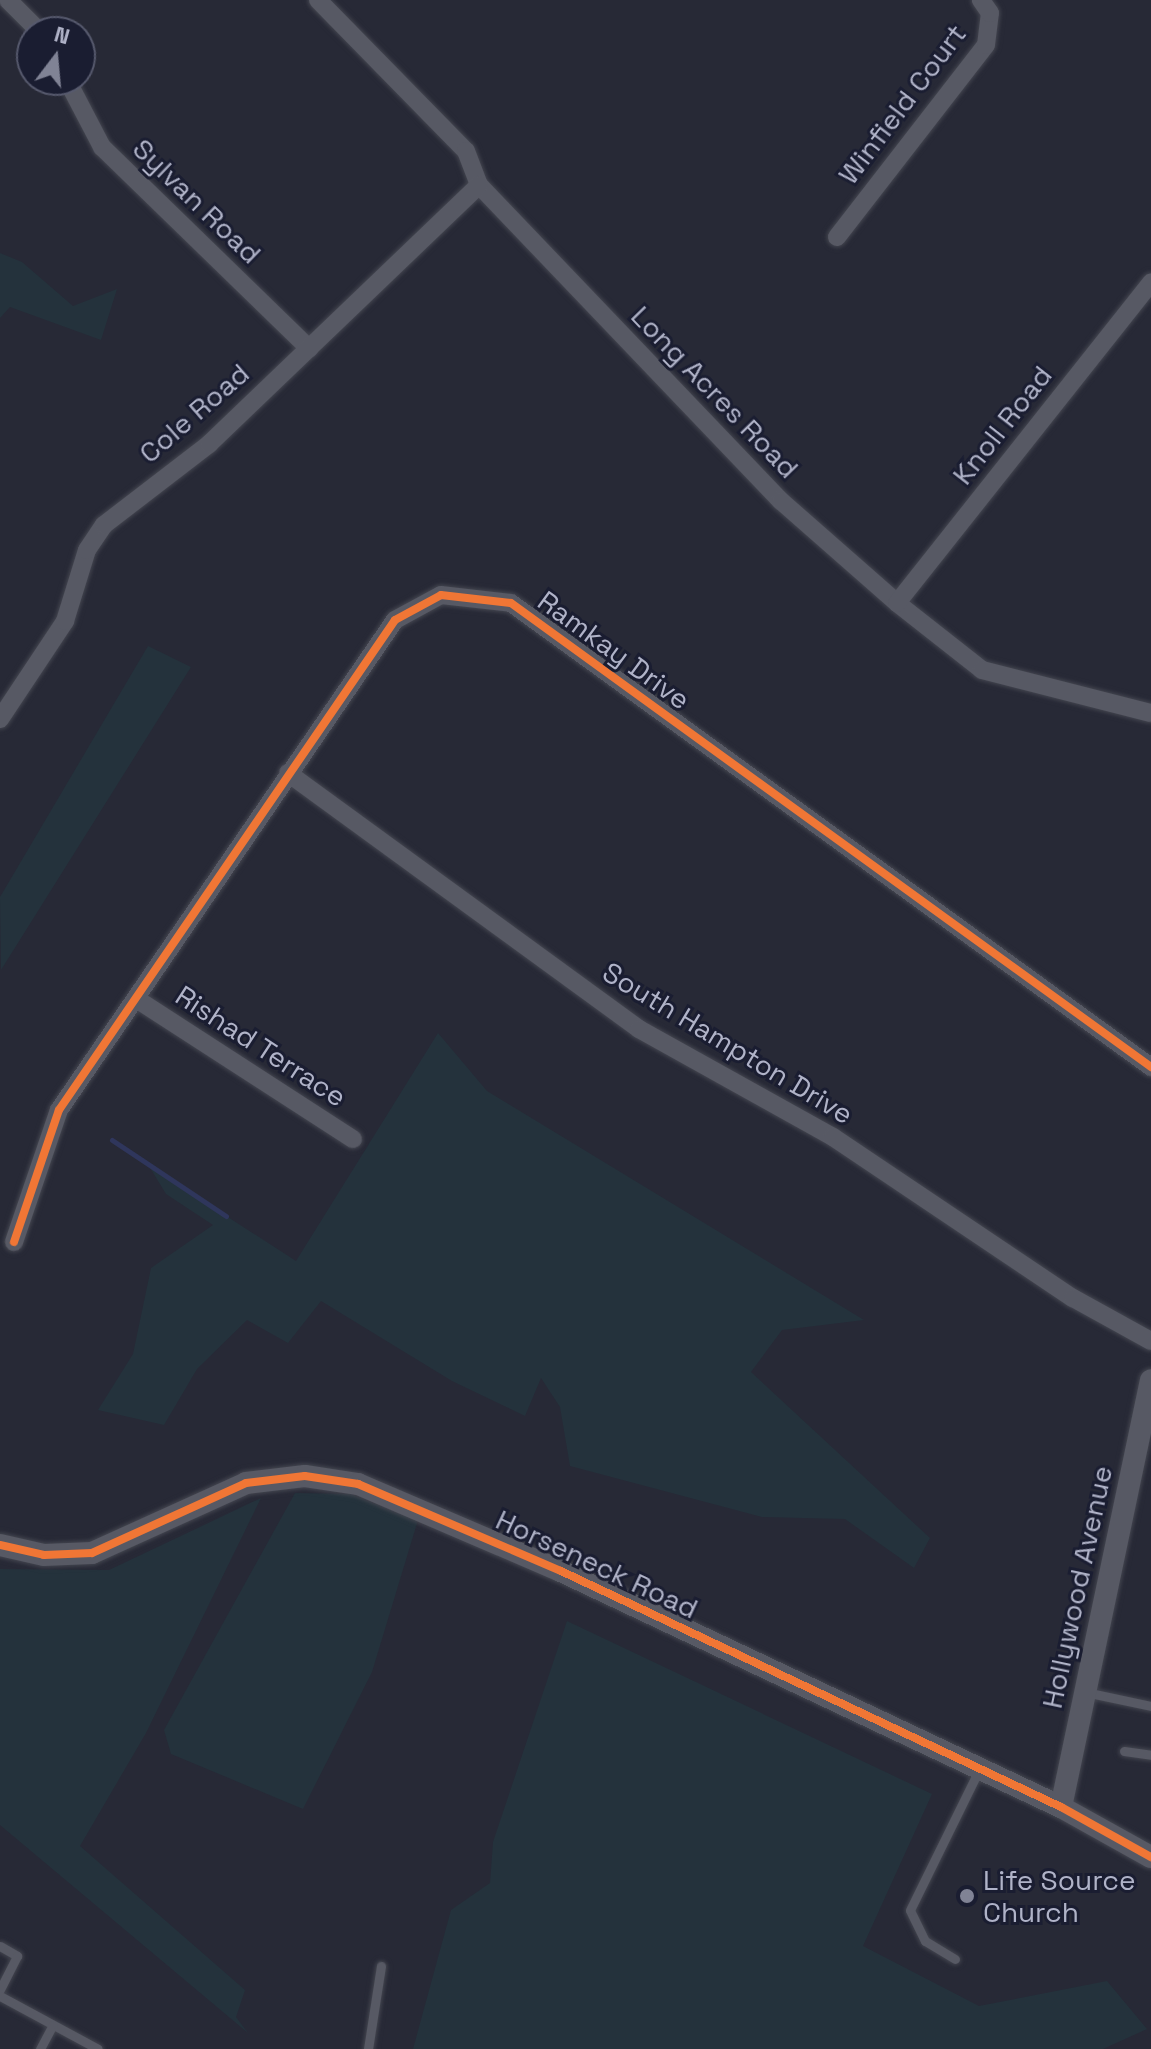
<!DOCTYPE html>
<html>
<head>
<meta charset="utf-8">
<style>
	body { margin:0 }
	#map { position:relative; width:1151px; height:2049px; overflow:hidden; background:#272936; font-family:"Space Grotesk",sans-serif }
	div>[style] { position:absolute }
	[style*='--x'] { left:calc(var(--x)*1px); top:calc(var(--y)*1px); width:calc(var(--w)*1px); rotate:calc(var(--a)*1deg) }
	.green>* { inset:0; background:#24323c }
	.stream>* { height:5px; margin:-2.5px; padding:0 2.5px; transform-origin:2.5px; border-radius:2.5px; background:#2f365c }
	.roads { filter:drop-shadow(0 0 2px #43454f) drop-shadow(0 0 2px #43454f) }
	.service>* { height:9px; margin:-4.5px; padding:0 4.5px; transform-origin:4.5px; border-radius:4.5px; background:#575964 }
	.minor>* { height:18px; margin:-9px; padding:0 9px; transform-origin:9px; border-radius:9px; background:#575964 }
	.tertiary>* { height:22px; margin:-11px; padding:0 11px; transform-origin:11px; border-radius:11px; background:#575964 }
	.cycleway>* { height:8px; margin:-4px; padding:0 4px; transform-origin:4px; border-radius:4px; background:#f07635 }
	.dots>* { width:22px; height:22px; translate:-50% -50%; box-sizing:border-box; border:4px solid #1a1d31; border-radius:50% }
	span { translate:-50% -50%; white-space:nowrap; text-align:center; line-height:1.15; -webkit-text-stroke:6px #1a1d31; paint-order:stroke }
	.street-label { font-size:28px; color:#b0b3c8 }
	.poi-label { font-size:28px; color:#b0b3c8 }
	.left { translate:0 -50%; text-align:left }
	.north { position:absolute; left:16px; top:16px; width:80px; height:80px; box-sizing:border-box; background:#1a1d31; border:2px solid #56596d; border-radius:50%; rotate:16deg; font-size:22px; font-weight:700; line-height:32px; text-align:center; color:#b0b3c8 }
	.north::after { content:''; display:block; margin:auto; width:28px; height:36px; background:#808395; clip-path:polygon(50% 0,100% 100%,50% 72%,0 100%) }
</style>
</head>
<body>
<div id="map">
	<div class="green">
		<i style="clip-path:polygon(0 253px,22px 262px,73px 306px,117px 289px,101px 340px,10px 307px,0 318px)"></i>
		<i style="clip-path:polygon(148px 646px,191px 667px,1px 970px,0 897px)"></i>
		<i style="clip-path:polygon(438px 1033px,487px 1091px,864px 1320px,782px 1330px,751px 1372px,930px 1538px,914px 1568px,845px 1519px,762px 1517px,570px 1466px,560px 1407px,541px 1378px,525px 1416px,452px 1381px,321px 1301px,288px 1343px,247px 1320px,197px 1369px,164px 1425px,98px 1410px,133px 1354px,151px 1268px,213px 1225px,166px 1194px,149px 1166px,296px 1261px)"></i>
		<i style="clip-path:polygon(295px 1493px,350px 1494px,418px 1520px,372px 1672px,303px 1809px,171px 1754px,164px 1730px)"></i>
		<i style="clip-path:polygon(261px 1498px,146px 1733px,80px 1846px,245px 1990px,236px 2017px,248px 2033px,0 1825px,0 1569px,109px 1570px)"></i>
		<i style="clip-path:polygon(567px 1621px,932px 1794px,863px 1946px,979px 2006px,1107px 1981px,1147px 2029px,1103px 2049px,413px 2049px,451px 1910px,490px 1883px,493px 1842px)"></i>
	</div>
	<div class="stream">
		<i style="--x:112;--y:1140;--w:137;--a:33.7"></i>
	</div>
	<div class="roads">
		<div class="service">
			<i style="--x:1085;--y:1692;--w:67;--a:12"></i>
			<i style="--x:1124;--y:1751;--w:27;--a:8"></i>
			<i style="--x:0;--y:1946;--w:20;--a:30"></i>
			<i style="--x:17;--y:1956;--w:38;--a:117"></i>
			<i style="--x:955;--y:1959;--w:35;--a:-149"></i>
			<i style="--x:925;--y:1941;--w:34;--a:-116"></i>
			<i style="--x:910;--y:1910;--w:158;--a:-63.8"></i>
			<i style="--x:0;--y:1996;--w:111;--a:28.4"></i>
			<i style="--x:40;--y:2049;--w:27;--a:-62"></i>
			<i style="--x:368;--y:2049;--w:84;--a:-81.1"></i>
		</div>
		<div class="minor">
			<i style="--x:8;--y:0;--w:45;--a:45"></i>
			<i style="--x:318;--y:0;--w:211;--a:45.6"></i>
			<i style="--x:466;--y:151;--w:36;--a:69"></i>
			<i style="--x:479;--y:185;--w:437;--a:46.3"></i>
			<i style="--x:781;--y:501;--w:154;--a:41.3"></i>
			<i style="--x:897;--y:603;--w:108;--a:38.2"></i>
			<i style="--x:982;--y:670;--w:174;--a:14.3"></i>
			<i style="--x:67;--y:80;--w:76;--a:62.4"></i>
			<i style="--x:102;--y:147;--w:289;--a:44.2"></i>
			<i style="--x:837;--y:237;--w:243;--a:-52.2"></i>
			<i style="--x:986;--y:45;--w:32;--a:-83"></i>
			<i style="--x:990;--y:13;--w:16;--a:-125"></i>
			<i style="--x:897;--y:603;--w:409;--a:-51.6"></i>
			<i style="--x:0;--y:719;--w:118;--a:-56.4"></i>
			<i style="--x:65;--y:621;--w:74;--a:-72.8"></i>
			<i style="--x:87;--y:550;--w:30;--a:-56"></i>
			<i style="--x:104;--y:525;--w:133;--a:-37.6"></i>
			<i style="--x:209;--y:444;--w:374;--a:-43.8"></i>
			<i style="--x:288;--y:773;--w:434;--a:36.1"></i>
			<i style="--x:639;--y:1029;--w:222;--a:29.1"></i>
			<i style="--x:833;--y:1137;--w:289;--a:33.9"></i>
			<i style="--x:1073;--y:1298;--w:89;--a:28.9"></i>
			<i style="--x:138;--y:1000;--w:256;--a:32.9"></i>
			<i style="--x:14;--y:1242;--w:139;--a:-71.2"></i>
			<i style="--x:59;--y:1110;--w:594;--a:-55.56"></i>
			<i style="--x:395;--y:620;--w:52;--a:-28.5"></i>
			<i style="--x:441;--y:595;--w:70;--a:6.5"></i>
			<i style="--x:511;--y:603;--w:791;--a:35.94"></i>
		</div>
		<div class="tertiary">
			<i style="--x:0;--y:1545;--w:45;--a:12.8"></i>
			<i style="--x:44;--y:1555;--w:48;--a:-2.4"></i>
			<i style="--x:92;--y:1553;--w:169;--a:-24.4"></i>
			<i style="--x:246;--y:1483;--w:59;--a:-6.8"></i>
			<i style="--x:305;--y:1476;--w:54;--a:8.6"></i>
			<i style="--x:358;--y:1484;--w:221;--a:23.2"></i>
			<i style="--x:561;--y:1571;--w:553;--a:25.27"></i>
			<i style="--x:1061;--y:1807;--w:103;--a:29.1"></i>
			<i style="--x:1061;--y:1807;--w:436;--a:-78.1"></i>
		</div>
	</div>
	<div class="cycleway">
		<i style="--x:14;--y:1242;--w:139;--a:-71.2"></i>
		<i style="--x:59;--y:1110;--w:594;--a:-55.56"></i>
		<i style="--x:395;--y:620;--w:52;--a:-28.5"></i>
		<i style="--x:441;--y:595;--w:70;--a:6.5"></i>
		<i style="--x:511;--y:603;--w:791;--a:35.94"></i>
		<i style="--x:0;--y:1545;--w:45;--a:12.8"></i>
		<i style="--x:44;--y:1555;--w:48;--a:-2.4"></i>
		<i style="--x:92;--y:1553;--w:169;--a:-24.4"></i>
		<i style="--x:246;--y:1483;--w:59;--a:-6.8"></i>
		<i style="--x:305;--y:1476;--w:54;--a:8.6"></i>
		<i style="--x:358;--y:1484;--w:221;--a:23.2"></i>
		<i style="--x:561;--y:1571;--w:553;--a:25.27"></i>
		<i style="--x:1061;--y:1807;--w:103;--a:29.1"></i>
	</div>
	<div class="dots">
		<i style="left:967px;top:1896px;background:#808395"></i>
	</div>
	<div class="street-label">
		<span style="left:902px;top:104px;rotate:-53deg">Winfield Court</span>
		<span style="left:197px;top:201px;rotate:44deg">Sylvan Road</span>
		<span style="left:715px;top:392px;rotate:46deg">Long Acres Road</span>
		<span style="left:194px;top:413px;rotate:-41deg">Cole Road</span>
		<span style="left:1002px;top:425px;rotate:-52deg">Knoll Road</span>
		<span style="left:614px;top:650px;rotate:36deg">Ramkay Drive</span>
		<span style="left:728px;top:1043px;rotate:31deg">South Hampton Drive</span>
		<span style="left:261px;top:1046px;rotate:33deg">Rishad Terrace</span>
		<span style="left:597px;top:1564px;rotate:25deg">Horseneck Road</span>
		<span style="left:1077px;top:1587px;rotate:-78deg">Hollywood Avenue</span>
	</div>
	<div class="poi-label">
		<span class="left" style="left:983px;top:1896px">Life Source<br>Church</span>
	</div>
	<div class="north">N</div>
</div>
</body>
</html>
